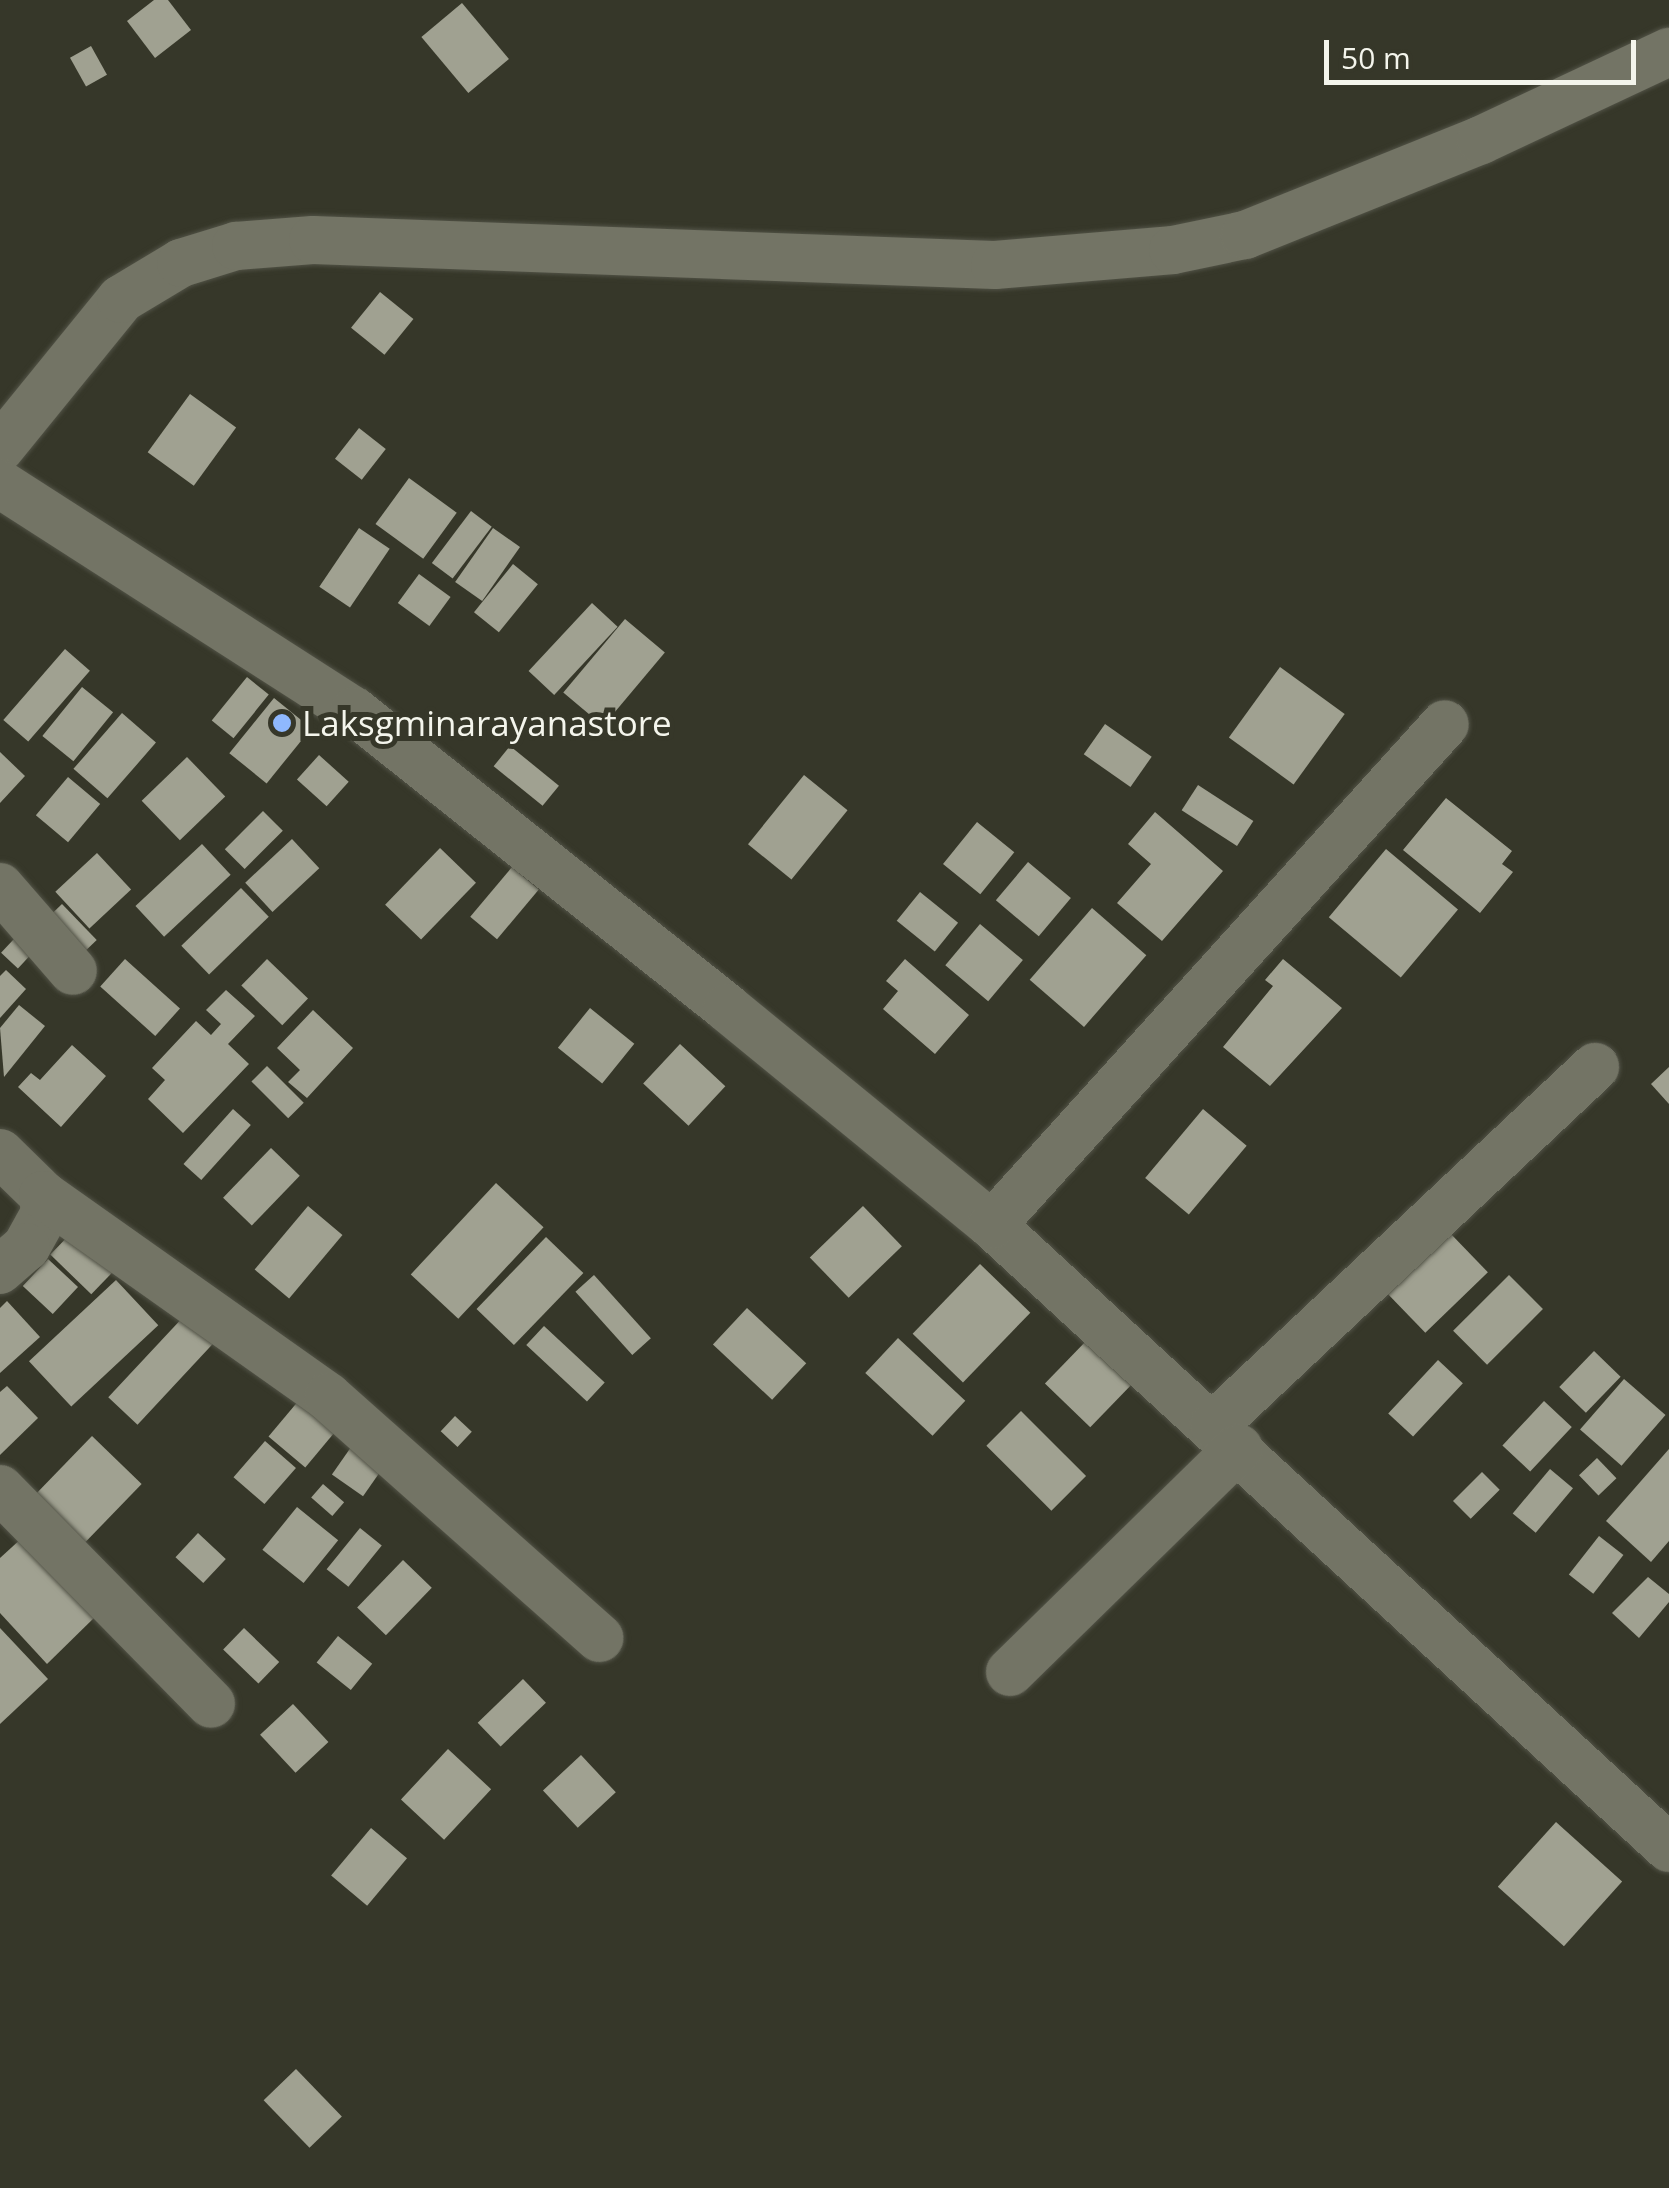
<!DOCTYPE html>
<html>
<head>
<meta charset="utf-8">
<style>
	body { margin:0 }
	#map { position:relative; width:1669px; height:2188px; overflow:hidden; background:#363729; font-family:"Open Sans",sans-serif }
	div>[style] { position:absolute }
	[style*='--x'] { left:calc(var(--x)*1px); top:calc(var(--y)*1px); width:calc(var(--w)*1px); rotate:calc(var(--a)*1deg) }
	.building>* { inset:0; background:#a0a191; transform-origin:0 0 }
	.roads { filter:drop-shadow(0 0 2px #515246) drop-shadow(0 0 2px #515246) }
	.minor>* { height:48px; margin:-24px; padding:0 24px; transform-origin:24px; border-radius:24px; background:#737465 }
	.dots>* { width:28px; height:28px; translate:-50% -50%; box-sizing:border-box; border:5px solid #363729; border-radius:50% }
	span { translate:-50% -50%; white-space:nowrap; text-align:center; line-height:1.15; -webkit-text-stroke:10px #363729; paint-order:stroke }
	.poi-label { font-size:35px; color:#f4f5ec }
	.left { translate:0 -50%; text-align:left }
	.scale { position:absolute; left:1324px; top:40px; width:312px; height:45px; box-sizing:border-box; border:5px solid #f4f5ec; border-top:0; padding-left:12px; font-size:30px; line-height:35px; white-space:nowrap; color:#f4f5ec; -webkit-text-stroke:8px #363729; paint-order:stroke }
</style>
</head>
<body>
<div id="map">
	<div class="building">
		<i style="clip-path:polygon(154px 0,168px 0,191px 30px,155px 58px,127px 21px)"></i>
		<i style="left:462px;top:3px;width:73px;height:53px;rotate:50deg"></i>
		<i style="left:91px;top:46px;width:33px;height:24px;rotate:61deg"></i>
		<i style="left:380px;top:292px;width:43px;height:46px;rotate:39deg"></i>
		<i style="left:190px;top:394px;width:57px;height:72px;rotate:36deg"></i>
		<i style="left:359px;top:428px;width:34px;height:39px;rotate:38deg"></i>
		<i style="left:409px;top:478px;width:59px;height:57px;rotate:36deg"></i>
		<i style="left:471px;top:511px;width:26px;height:65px;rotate:37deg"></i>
		<i style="left:359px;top:528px;width:37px;height:71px;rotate:34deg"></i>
		<i style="left:493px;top:528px;width:33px;height:66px;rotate:35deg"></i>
		<i style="left:513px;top:564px;width:32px;height:62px;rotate:39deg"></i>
		<i style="left:419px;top:574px;width:39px;height:36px;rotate:36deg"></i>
		<i style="left:592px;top:603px;width:35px;height:93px;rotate:43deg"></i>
		<i style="left:625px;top:619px;width:52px;height:96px;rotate:40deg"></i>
		<i style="left:65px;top:649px;width:33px;height:94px;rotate:41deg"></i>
		<i style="left:1280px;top:667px;width:80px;height:87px;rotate:36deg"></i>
		<i style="left:247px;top:677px;width:28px;height:56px;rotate:39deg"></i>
		<i style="left:82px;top:687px;width:40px;height:63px;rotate:39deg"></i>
		<i style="left:274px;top:698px;width:48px;height:71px;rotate:39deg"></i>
		<i style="left:122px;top:713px;width:45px;height:74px;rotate:41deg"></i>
		<i style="left:1105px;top:724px;width:57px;height:37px;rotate:35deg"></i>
		<i style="left:510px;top:746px;width:63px;height:26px;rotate:39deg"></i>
		<i style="clip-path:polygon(0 752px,25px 776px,0 803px)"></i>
		<i style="left:319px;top:755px;width:40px;height:33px;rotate:42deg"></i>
		<i style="left:187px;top:757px;width:55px;height:63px;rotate:46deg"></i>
		<i style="left:804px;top:775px;width:56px;height:89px;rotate:39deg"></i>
		<i style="left:68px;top:777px;width:42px;height:50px;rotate:40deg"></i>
		<i style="left:1198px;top:785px;width:66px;height:30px;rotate:33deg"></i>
		<i style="clip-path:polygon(1446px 798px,1512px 851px,1502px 864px,1513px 872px,1480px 913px,1403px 850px)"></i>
		<i style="left:263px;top:811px;width:28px;height:54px;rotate:45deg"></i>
		<i style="clip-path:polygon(1155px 812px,1223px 871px,1162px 941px,1117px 903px,1151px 864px,1128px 844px)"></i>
		<i style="left:977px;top:822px;width:48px;height:54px;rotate:39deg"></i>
		<i style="left:292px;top:839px;width:40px;height:64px;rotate:47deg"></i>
		<i style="left:202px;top:844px;width:42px;height:91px;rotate:47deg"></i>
		<i style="left:440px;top:848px;width:50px;height:79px;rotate:44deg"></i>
		<i style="left:1386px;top:849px;width:94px;height:89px;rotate:40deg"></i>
		<i style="left:97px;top:853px;width:50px;height:57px;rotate:47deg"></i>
		<i style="left:1028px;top:862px;width:56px;height:50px;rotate:40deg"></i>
		<i style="left:512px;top:867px;width:35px;height:65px;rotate:40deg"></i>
		<i style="left:241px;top:888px;width:40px;height:83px;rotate:46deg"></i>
		<i style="left:920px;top:892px;width:49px;height:37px;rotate:39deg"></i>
		<i style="left:62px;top:904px;width:50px;height:25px;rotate:46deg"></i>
		<i style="left:1092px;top:908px;width:72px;height:95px;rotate:41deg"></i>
		<i style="left:980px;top:924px;width:56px;height:54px;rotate:40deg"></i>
		<i style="left:27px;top:925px;width:23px;height:38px;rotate:43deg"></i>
		<i style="left:125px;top:959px;width:74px;height:37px;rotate:42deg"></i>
		<i style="left:267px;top:959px;width:57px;height:37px;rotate:44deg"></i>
		<i style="clip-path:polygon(905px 959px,969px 1015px,935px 1054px,883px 1009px,898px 991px,886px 981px)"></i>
		<i style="clip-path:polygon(1283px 959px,1342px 1008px,1270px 1086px,1223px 1047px,1273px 986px,1265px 980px)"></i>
		<i style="clip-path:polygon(6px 970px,26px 989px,0 1018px,0 976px)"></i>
		<i style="clip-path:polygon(226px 990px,255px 1016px,228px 1044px,249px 1064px,183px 1133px,148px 1099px,165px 1080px,152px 1068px,196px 1021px,211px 1035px,221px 1024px,206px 1010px)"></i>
		<i style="clip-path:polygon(19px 1005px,45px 1026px,4px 1077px,0 1028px)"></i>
		<i style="left:590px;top:1008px;width:57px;height:51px;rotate:39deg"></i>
		<i style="clip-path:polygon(313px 1010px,353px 1048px,307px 1098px,288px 1082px,300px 1070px,277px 1048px)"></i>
		<i style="left:680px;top:1044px;width:62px;height:54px;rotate:43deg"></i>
		<i style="clip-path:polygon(72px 1045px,106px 1076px,61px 1127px,18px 1087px,31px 1073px,40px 1080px)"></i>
		<i style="left:267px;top:1066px;width:52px;height:22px;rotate:45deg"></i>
		<i style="clip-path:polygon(1669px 1067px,1669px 1104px,1651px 1084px)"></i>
		<i style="left:233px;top:1109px;width:24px;height:74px;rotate:42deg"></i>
		<i style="left:1203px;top:1109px;width:57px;height:90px;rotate:40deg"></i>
		<i style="left:271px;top:1148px;width:40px;height:69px;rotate:44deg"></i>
		<i style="left:496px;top:1183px;width:65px;height:125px;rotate:43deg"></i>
		<i style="left:308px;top:1206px;width:45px;height:83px;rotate:40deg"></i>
		<i style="left:863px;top:1206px;width:56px;height:74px;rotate:46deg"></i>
		<i style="left:76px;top:1228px;width:57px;height:37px;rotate:44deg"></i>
		<i style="left:1449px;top:1232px;width:56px;height:87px;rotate:46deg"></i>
		<i style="left:546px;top:1237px;width:52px;height:100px;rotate:44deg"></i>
		<i style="left:48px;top:1259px;width:41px;height:37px;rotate:43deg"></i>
		<i style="left:980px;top:1264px;width:70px;height:97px;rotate:44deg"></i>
		<i style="left:594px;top:1275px;width:85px;height:25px;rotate:48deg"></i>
		<i style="left:1509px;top:1275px;width:48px;height:79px;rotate:45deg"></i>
		<i style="left:116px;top:1280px;width:62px;height:119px;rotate:47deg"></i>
		<i style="clip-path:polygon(7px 1301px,40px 1337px,0 1373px,0 1308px)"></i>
		<i style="left:747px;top:1308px;width:81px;height:50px;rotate:43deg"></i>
		<i style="left:186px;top:1314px;width:40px;height:114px;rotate:43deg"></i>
		<i style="left:544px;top:1326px;width:83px;height:26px;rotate:43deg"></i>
		<i style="left:898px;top:1338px;width:92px;height:48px;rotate:43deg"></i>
		<i style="left:1088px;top:1339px;width:63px;height:62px;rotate:44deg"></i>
		<i style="left:1594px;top:1351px;width:37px;height:50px;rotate:44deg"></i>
		<i style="left:1438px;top:1360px;width:34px;height:73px;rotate:43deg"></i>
		<i style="left:1624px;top:1379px;width:55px;height:67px;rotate:41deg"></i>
		<i style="clip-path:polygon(7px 1386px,38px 1418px,0 1455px,0 1392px)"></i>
		<i style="left:300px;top:1399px;width:48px;height:49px;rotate:40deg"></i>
		<i style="left:1544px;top:1401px;width:38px;height:61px;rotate:43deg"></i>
		<i style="left:1021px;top:1411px;width:92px;height:49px;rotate:45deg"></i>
		<i style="left:455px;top:1416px;width:23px;height:21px;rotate:43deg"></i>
		<i style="left:92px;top:1436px;width:69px;height:86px;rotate:44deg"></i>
		<i style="left:356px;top:1440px;width:38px;height:42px;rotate:35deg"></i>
		<i style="left:265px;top:1441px;width:41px;height:48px;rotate:41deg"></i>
		<i style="clip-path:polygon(1669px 1449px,1669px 1541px,1651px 1562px,1606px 1521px)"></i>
		<i style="left:1597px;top:1458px;width:28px;height:25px;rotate:46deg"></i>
		<i style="left:1550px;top:1469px;width:30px;height:58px;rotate:40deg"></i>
		<i style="left:1482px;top:1472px;width:25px;height:41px;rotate:45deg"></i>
		<i style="left:323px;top:1484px;width:28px;height:18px;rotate:41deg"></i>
		<i style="left:297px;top:1507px;width:53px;height:55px;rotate:39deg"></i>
		<i style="left:360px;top:1528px;width:28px;height:53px;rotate:39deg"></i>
		<i style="left:198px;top:1533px;width:38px;height:33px;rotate:43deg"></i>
		<i style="left:1599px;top:1536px;width:31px;height:49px;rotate:38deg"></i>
		<i style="clip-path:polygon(23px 1537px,97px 1615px,47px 1664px,0 1613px,0 1558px)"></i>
		<i style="left:403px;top:1560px;width:40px;height:66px;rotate:44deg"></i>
		<i style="clip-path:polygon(1648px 1577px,1669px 1594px,1669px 1602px,1639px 1638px,1612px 1613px)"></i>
		<i style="clip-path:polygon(0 1628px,48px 1679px,0 1724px)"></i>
		<i style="left:244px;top:1628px;width:49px;height:30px;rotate:44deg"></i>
		<i style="left:338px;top:1636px;width:44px;height:34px;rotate:39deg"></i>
		<i style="left:523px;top:1679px;width:33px;height:63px;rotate:46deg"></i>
		<i style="left:293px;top:1704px;width:52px;height:45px;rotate:47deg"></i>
		<i style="left:448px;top:1749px;width:59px;height:69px;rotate:43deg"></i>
		<i style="left:581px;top:1755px;width:51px;height:52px;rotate:47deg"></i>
		<i style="left:1556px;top:1822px;width:89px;height:87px;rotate:42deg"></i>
		<i style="left:371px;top:1828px;width:47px;height:62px;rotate:40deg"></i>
		<i style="left:296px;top:2069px;width:66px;height:45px;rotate:46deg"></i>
	</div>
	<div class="roads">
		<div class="minor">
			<i style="--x:0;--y:448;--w:192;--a:-50.9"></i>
			<i style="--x:121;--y:299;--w:70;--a:-31"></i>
			<i style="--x:181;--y:263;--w:58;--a:-17.2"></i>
			<i style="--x:236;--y:246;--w:77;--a:-4.5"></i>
			<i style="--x:313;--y:240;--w:682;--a:2.1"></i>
			<i style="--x:995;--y:265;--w:179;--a:-4.8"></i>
			<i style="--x:1173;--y:250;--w:74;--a:-11.8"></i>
			<i style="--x:1245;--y:235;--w:254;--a:-21.9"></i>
			<i style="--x:1481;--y:140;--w:208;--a:-25.1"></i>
			<i style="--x:0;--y:484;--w:421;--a:32.7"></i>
			<i style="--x:354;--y:711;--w:477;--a:38.5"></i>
			<i style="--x:727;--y:1008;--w:343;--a:39.3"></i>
			<i style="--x:992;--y:1225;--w:920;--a:42.62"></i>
			<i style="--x:0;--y:887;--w:111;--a:49"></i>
			<i style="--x:0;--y:1153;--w:60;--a:44.3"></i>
			<i style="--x:43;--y:1195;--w:18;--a:84"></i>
			<i style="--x:45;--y:1213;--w:39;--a:119"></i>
			<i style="--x:26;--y:1247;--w:35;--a:139"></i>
			<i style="--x:43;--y:1195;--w:349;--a:35.3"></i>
			<i style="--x:328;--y:1397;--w:363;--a:41.6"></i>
			<i style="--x:992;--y:1225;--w:675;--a:-47.88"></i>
			<i style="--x:1214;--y:1425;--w:523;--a:-43.22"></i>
			<i style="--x:0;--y:1489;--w:301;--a:45.5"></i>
			<i style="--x:1010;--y:1672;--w:320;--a:-44.4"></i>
		</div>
	</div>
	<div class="dots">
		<i style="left:282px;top:723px;background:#8fb8fd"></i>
	</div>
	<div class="poi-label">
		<span class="left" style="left:302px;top:723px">Laksgminarayanastore</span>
	</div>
	<div class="scale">50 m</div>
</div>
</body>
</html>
